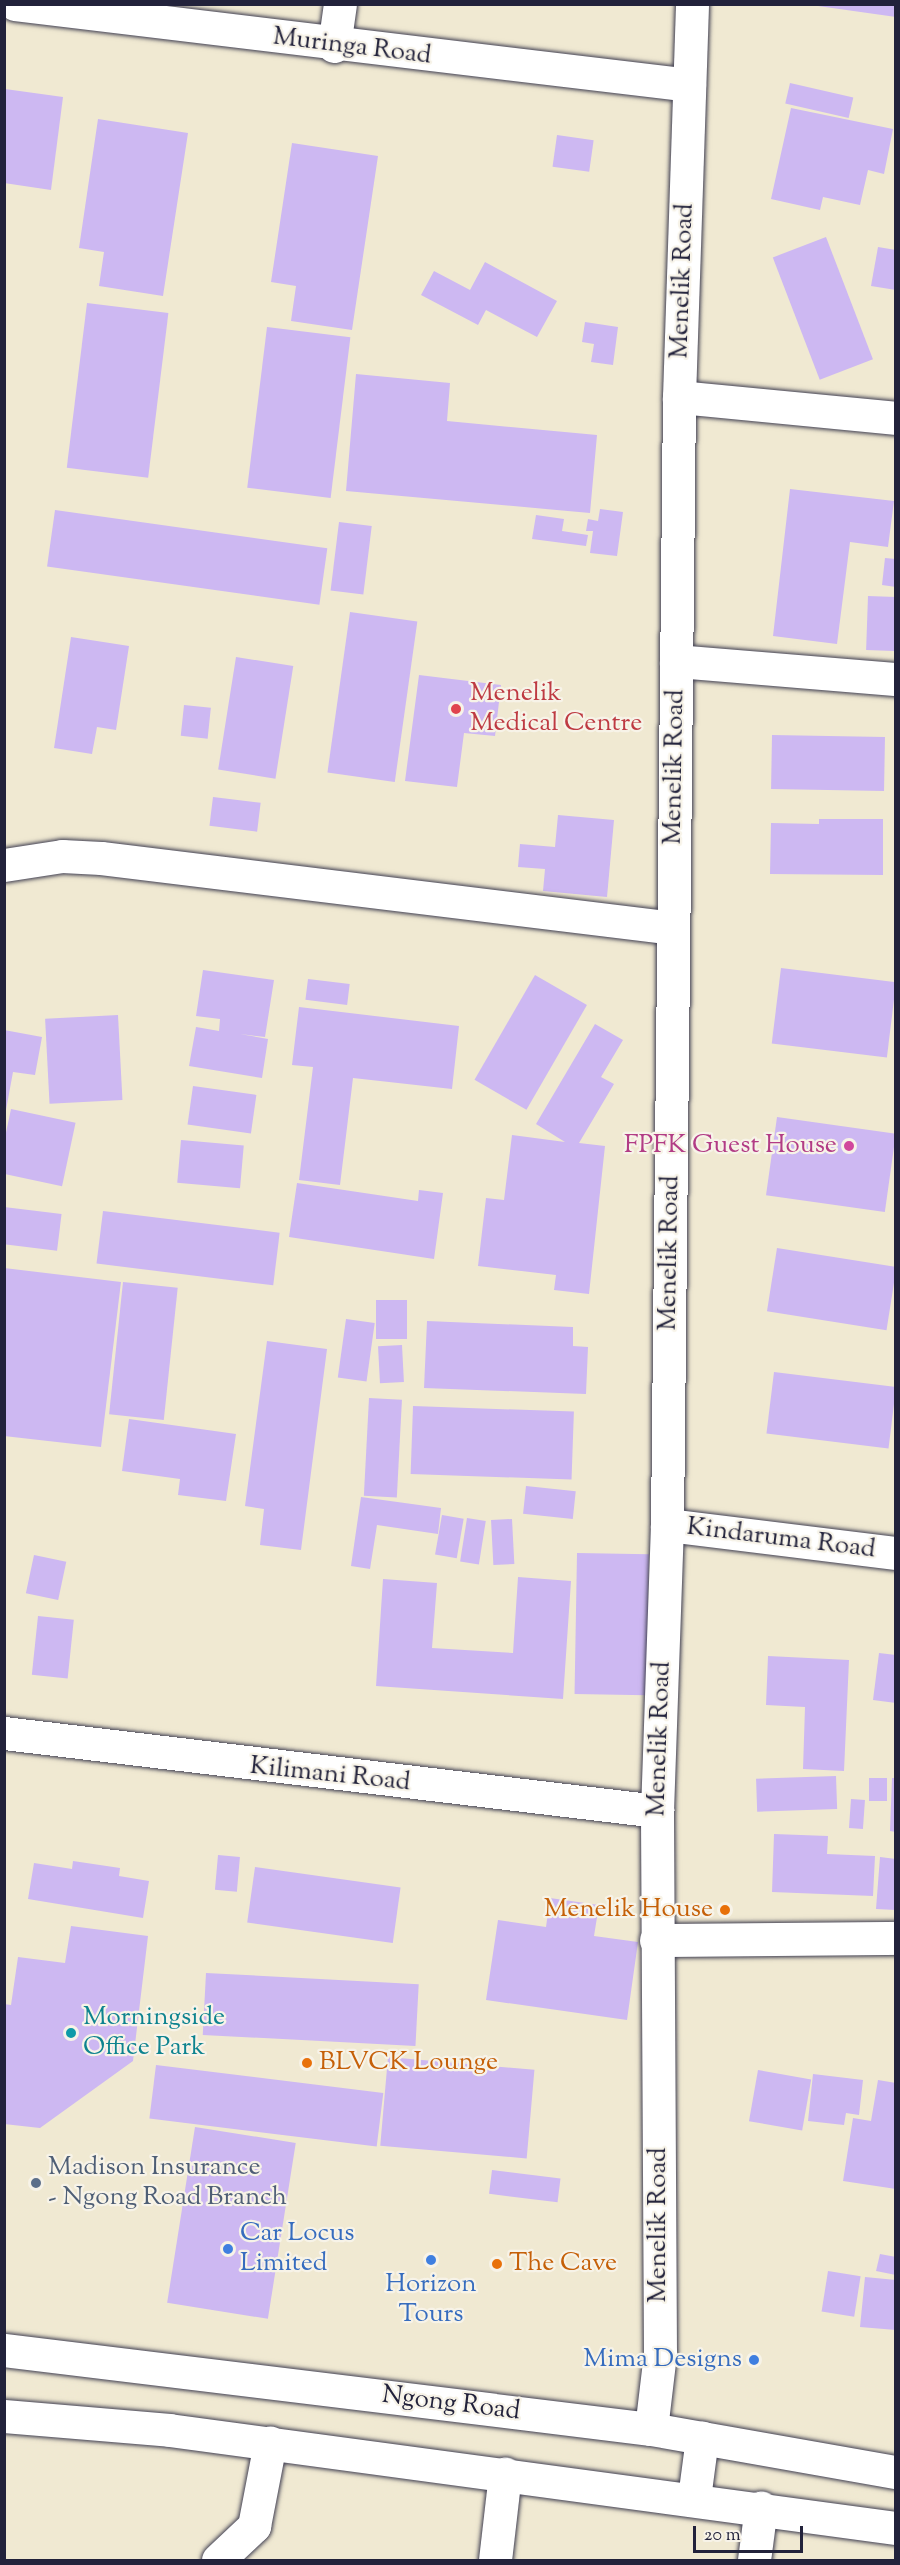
<!DOCTYPE html>
<html>
<head>
<meta charset="utf-8">
<style>
	body { margin:0 }
	#map { position:relative; width:900px; height:2565px; overflow:hidden; background:#f0e9d2; font-family:"Sorts Mill Goudy",serif }
	div>[style] { position:absolute }
	[style*='--x'] { left:calc(var(--x)*1px); top:calc(var(--y)*1px); width:calc(var(--w)*1px); rotate:calc(var(--a)*1deg) }
	.building>* { inset:0; background:#cdb8f2; transform-origin:0 0 }
	.roads { filter:drop-shadow(0 0 2px #414052) drop-shadow(0 0 2px #414052) }
	.minor>* { height:33px; margin:-16.5px; padding:0 16.5px; transform-origin:16.5px; border-radius:16.5px; background:#fff }
	.major>* { height:33px; margin:-16.5px; padding:0 16.5px; transform-origin:16.5px; border-radius:16.5px; background:#fff }
	.dots>* { width:16px; height:16px; translate:-50% -50%; box-sizing:border-box; border:3px solid #f7f3e8; border-radius:50% }
	span { translate:-50% -50%; white-space:nowrap; text-align:center; line-height:1.15; -webkit-text-stroke:4.5px #f7f3e8; paint-order:stroke }
	.street-label { font-size:26px; color:#22223b }
	.health-label { font-size:26px; color:#be3a42 }
	.left { translate:0 -50%; text-align:left }
	.hotel-label { font-size:26px; color:#b23c85 }
	.right { translate:-100% -50%; text-align:right }
	.food-label { font-size:26px; color:#c56008 }
	.culture-label { font-size:26px; color:#0d838f }
	.service-label { font-size:26px; color:#4e5e75 }
	.shop-label { font-size:26px; color:#366cbe }
	.frame { position:absolute; inset:0; border:6px solid #22223b; pointer-events:none }
	.scale { position:absolute; left:693px; top:2526px; width:110px; height:27px; box-sizing:border-box; border:3px solid #22223b; border-top:0; padding-left:8px; font-size:18px; line-height:21px; white-space:nowrap; color:#22223b; -webkit-text-stroke:4px #f7f3e8; paint-order:stroke }
</style>
</head>
<body>
<div id="map">
	<div class="building">
		<i style="clip-path:polygon(818px 4px,896px 4px,896px 17px,818px 6px)"></i>
		<i style="left:790px;top:83px;width:65px;height:21px;rotate:13deg"></i>
		<i style="clip-path:polygon(5px 89px,63px 97px,51px 190px,4px 183px)"></i>
		<i style="clip-path:polygon(791px 108px,893px 129px,884px 174px,868px 170px,860px 205px,823px 197px,820px 210px,771px 199px)"></i>
		<i style="clip-path:polygon(98px 119px,188px 133px,163px 296px,99px 286px,104px 252px,79px 248px)"></i>
		<i style="left:557px;top:135px;width:37px;height:32px;rotate:8deg"></i>
		<i style="clip-path:polygon(292px 143px,378px 156px,352px 330px,291px 321px,296px 286px,271px 282px)"></i>
		<i style="left:826px;top:237px;width:131px;height:57px;rotate:69deg"></i>
		<i style="clip-path:polygon(878px 247px,896px 250px,896px 290px,871px 286px)"></i>
		<i style="clip-path:polygon(485px 262px,557px 301px,537px 337px,486px 310px,478px 325px,421px 295px,434px 271px,470px 290px)"></i>
		<i style="left:87px;top:303px;width:82px;height:166px;rotate:7deg"></i>
		<i style="clip-path:polygon(585px 322px,618px 327px,613px 365px,591px 362px,594px 344px,582px 342px)"></i>
		<i style="left:267px;top:327px;width:84px;height:162px;rotate:7deg"></i>
		<i style="clip-path:polygon(356px 374px,450px 383px,447px 421px,597px 435px,590px 513px,346px 491px)"></i>
		<i style="clip-path:polygon(790px 489px,894px 501px,888px 547px,850px 542px,837px 644px,773px 636px)"></i>
		<i style="clip-path:polygon(600px 509px,623px 512px,617px 556px,590px 553px,593px 531px,586px 531px,588px 519px,598px 521px)"></i>
		<i style="left:55px;top:510px;width:275px;height:57px;rotate:8deg"></i>
		<i style="clip-path:polygon(536px 515px,564px 519px,562px 531px,588px 535px,586px 546px,532px 539px)"></i>
		<i style="left:339px;top:522px;width:33px;height:69px;rotate:7deg"></i>
		<i style="clip-path:polygon(885px 558px,896px 559px,896px 587px,882px 585px)"></i>
		<i style="left:868px;top:596px;width:28px;height:54px;rotate:2deg"></i>
		<i style="left:350px;top:612px;width:68px;height:162px;rotate:8deg"></i>
		<i style="clip-path:polygon(71px 637px,129px 646px,116px 730px,97px 727px,92px 754px,54px 748px)"></i>
		<i style="left:236px;top:657px;width:58px;height:114px;rotate:9deg"></i>
		<i style="clip-path:polygon(419px 675px,501px 685px,495px 736px,464px 733px,457px 787px,405px 781px)"></i>
		<i style="left:184px;top:705px;width:27px;height:31px;rotate:6deg"></i>
		<i style="left:772px;top:735px;width:113px;height:54px;rotate:1deg"></i>
		<i style="left:213px;top:797px;width:48px;height:29px;rotate:7deg"></i>
		<i style="clip-path:polygon(558px 815px,614px 820px,607px 897px,543px 891px,545px 869px,518px 867px,520px 844px,555px 847px)"></i>
		<i style="clip-path:polygon(819px 819px,883px 819px,883px 875px,770px 874px,771px 823px,819px 824px)"></i>
		<i style="left:781px;top:968px;width:116px;height:76px;rotate:7deg"></i>
		<i style="clip-path:polygon(203px 970px,274px 980px,265px 1037px,240px 1034px,268px 1039px,262px 1078px,189px 1066px,196px 1027px,219px 1031px,220px 1019px,196px 1016px)"></i>
		<i style="left:535px;top:975px;width:60px;height:121px;rotate:30deg"></i>
		<i style="left:308px;top:979px;width:42px;height:21px;rotate:7deg"></i>
		<i style="clip-path:polygon(299px 1007px,459px 1026px,452px 1089px,353px 1078px,340px 1185px,299px 1180px,313px 1067px,292px 1065px)"></i>
		<i style="left:118px;top:1015px;width:85px;height:73px;rotate:87deg"></i>
		<i style="clip-path:polygon(595px 1024px,623px 1040px,601px 1077px,614px 1084px,579px 1143px,605px 1146px,589px 1294px,554px 1290px,556px 1275px,478px 1266px,486px 1198px,504px 1200px,512px 1135px,565px 1142px,536px 1124px)"></i>
		<i style="clip-path:polygon(4px 1030px,42px 1037px,35px 1075px,13px 1072px,6px 1110px)"></i>
		<i style="left:193px;top:1086px;width:64px;height:39px;rotate:8deg"></i>
		<i style="left:11px;top:1109px;width:66px;height:65px;rotate:12deg"></i>
		<i style="left:777px;top:1117px;width:120px;height:79px;rotate:8deg"></i>
		<i style="left:181px;top:1140px;width:63px;height:43px;rotate:5deg"></i>
		<i style="clip-path:polygon(297px 1183px,418px 1201px,419px 1190px,443px 1193px,434px 1259px,289px 1237px)"></i>
		<i style="left:4px;top:1207px;width:58px;height:37px;rotate:7deg"></i>
		<i style="left:103px;top:1211px;width:178px;height:53px;rotate:7deg"></i>
		<i style="left:777px;top:1248px;width:121px;height:64px;rotate:9deg"></i>
		<i style="clip-path:polygon(4px 1268px,121px 1282px,101px 1447px,4px 1436px)"></i>
		<i style="left:123px;top:1282px;width:55px;height:133px;rotate:6deg"></i>
		<i style="left:376px;top:1300px;width:31px;height:39px"></i>
		<i style="left:346px;top:1319px;width:29px;height:59px;rotate:8deg"></i>
		<i style="clip-path:polygon(427px 1321px,573px 1327px,573px 1346px,588px 1347px,586px 1394px,424px 1388px)"></i>
		<i style="clip-path:polygon(267px 1341px,327px 1349px,301px 1550px,260px 1545px,264px 1509px,245px 1506px)"></i>
		<i style="left:402px;top:1345px;width:37px;height:24px;rotate:87deg"></i>
		<i style="left:774px;top:1372px;width:123px;height:62px;rotate:7deg"></i>
		<i style="left:369px;top:1398px;width:33px;height:98px;rotate:3deg"></i>
		<i style="left:413px;top:1406px;width:161px;height:68px;rotate:2deg"></i>
		<i style="clip-path:polygon(129px 1419px,236px 1434px,226px 1501px,178px 1495px,180px 1479px,122px 1471px)"></i>
		<i style="left:526px;top:1486px;width:50px;height:28px;rotate:6deg"></i>
		<i style="clip-path:polygon(361px 1497px,441px 1508px,438px 1534px,377px 1525px,370px 1569px,351px 1566px)"></i>
		<i style="left:442px;top:1515px;width:22px;height:40px;rotate:10deg"></i>
		<i style="left:467px;top:1518px;width:19px;height:44px;rotate:9deg"></i>
		<i style="left:512px;top:1519px;width:45px;height:21px;rotate:87deg"></i>
		<i style="left:577px;top:1553px;width:72px;height:141px;rotate:1deg"></i>
		<i style="left:34px;top:1555px;width:33px;height:39px;rotate:12deg"></i>
		<i style="clip-path:polygon(518px 1577px,571px 1581px,563px 1699px,376px 1686px,383px 1579px,437px 1583px,432px 1648px,513px 1653px)"></i>
		<i style="left:38px;top:1616px;width:36px;height:59px;rotate:6deg"></i>
		<i style="clip-path:polygon(879px 1653px,896px 1655px,896px 1703px,873px 1700px)"></i>
		<i style="clip-path:polygon(768px 1656px,849px 1660px,844px 1771px,803px 1769px,805px 1707px,766px 1705px)"></i>
		<i style="left:836px;top:1776px;width:33px;height:80px;rotate:88deg"></i>
		<i style="left:869px;top:1778px;width:18px;height:23px"></i>
		<i style="clip-path:polygon(892px 1778px,896px 1778px,896px 1832px,890px 1831px)"></i>
		<i style="left:851px;top:1799px;width:14px;height:29px;rotate:4deg"></i>
		<i style="clip-path:polygon(774px 1834px,828px 1836px,827px 1854px,875px 1856px,873px 1896px,772px 1892px)"></i>
		<i style="left:218px;top:1855px;width:22px;height:35px;rotate:5deg"></i>
		<i style="clip-path:polygon(880px 1857px,896px 1859px,896px 1910px,876px 1909px)"></i>
		<i style="clip-path:polygon(73px 1861px,120px 1868px,119px 1876px,149px 1881px,143px 1918px,28px 1899px,34px 1863px,72px 1869px)"></i>
		<i style="left:255px;top:1867px;width:147px;height:56px;rotate:8deg"></i>
		<i style="clip-path:polygon(550px 1898px,599px 1905px,594px 1936px,638px 1942px,627px 2020px,486px 2000px,498px 1920px,546px 1927px)"></i>
		<i style="clip-path:polygon(71px 1926px,148px 1936px,133px 2061px,40px 2128px,4px 2124px,4px 2004px,11px 2005px,18px 1957px,65px 1963px)"></i>
		<i style="left:206px;top:1973px;width:213px;height:62px;rotate:3deg"></i>
		<i style="left:388px;top:2057px;width:147px;height:89px;rotate:5deg"></i>
		<i style="left:156px;top:2065px;width:229px;height:54px;rotate:7deg"></i>
		<i style="left:758px;top:2070px;width:54px;height:52px;rotate:10deg"></i>
		<i style="clip-path:polygon(813px 2074px,863px 2080px,859px 2115px,846px 2113px,844px 2125px,808px 2121px)"></i>
		<i style="clip-path:polygon(878px 2080px,896px 2083px,896px 2189px,843px 2181px,853px 2118px,871px 2121px)"></i>
		<i style="left:195px;top:2127px;width:102px;height:178px;rotate:9deg"></i>
		<i style="left:492px;top:2170px;width:69px;height:24px;rotate:7deg"></i>
		<i style="clip-path:polygon(880px 2254px,896px 2257px,896px 2275px,876px 2271px)"></i>
		<i style="left:828px;top:2271px;width:33px;height:41px;rotate:9deg"></i>
		<i style="clip-path:polygon(865px 2277px,896px 2280px,896px 2330px,860px 2327px)"></i>
	</div>
	<div class="roads">
		<div class="minor">
			<i style="--x:15;--y:4;--w:679;--a:6.85"></i>
			<i style="--x:334;--y:46;--w:42;--a:-81.9"></i>
			<i style="--x:679;--y:397;--w:218;--a:5.5"></i>
			<i style="--x:676;--y:661;--w:221;--a:4.7"></i>
			<i style="--x:4;--y:865;--w:59;--a:-8.8"></i>
			<i style="--x:62;--y:856;--w:39;--a:3"></i>
			<i style="--x:101;--y:858;--w:576;--a:6.98"></i>
			<i style="--x:667;--y:1525;--w:231;--a:7"></i>
			<i style="--x:4;--y:1733;--w:658;--a:6.81"></i>
			<i style="--x:656;--y:1940;--w:240;--a:-0.5"></i>
			<i style="--x:651;--y:2429;--w:77;--a:-83.2"></i>
			<i style="--x:660;--y:2353;--w:542;--a:-90.32"></i>
			<i style="--x:657;--y:1811;--w:286;--a:-88"></i>
			<i style="--x:667;--y:1525;--w:1128;--a:-89.39"></i>
			<i style="--x:679;--y:397;--w:393;--a:-88.1"></i>
			<i style="--x:218;--y:2560;--w:50;--a:-43.4"></i>
			<i style="--x:254;--y:2526;--w:85;--a:-79.1"></i>
			<i style="--x:495;--y:2560;--w:87;--a:-83.4"></i>
			<i style="--x:754;--y:2560;--w:53;--a:-82.5"></i>
		</div>
		<div class="major">
			<i style="--x:4;--y:2350;--w:652;--a:6.96"></i>
			<i style="--x:651;--y:2429;--w:249;--a:10"></i>
			<i style="--x:4;--y:2416;--w:166;--a:4.8"></i>
			<i style="--x:169;--y:2430;--w:734;--a:7.68"></i>
			<i style="--x:694;--y:2498;--w:61;--a:-82.4"></i>
		</div>
	</div>
	<div class="dots">
		<i style="left:456px;top:709px;background:#e0444e"></i>
		<i style="left:849px;top:1146px;background:#d1479c"></i>
		<i style="left:725px;top:1910px;background:#e8710a"></i>
		<i style="left:71px;top:2033px;background:#0f9aa8"></i>
		<i style="left:307px;top:2063px;background:#e8710a"></i>
		<i style="left:36px;top:2183px;background:#5c6f8a"></i>
		<i style="left:228px;top:2249px;background:#3f7fe0"></i>
		<i style="left:431px;top:2260px;background:#3f7fe0"></i>
		<i style="left:497px;top:2264px;background:#e8710a"></i>
		<i style="left:754px;top:2360px;background:#3f7fe0"></i>
	</div>
	<div class="street-label">
		<span style="left:352px;top:47px;rotate:7deg">Muringa Road</span>
		<span style="left:683px;top:281px;rotate:-88deg">Menelik Road</span>
		<span style="left:675px;top:767px;rotate:-89deg">Menelik Road</span>
		<span style="left:670px;top:1253px;rotate:-89deg">Menelik Road</span>
		<span style="left:781px;top:1539px;rotate:7deg">Kindaruma Road</span>
		<span style="left:660px;top:1739px;rotate:-88deg">Menelik Road</span>
		<span style="left:330px;top:1775px;rotate:6deg">Kilimani Road</span>
		<span style="left:659px;top:2225px;rotate:-90deg">Menelik Road</span>
		<span style="left:451px;top:2404px;rotate:7deg">Ngong Road</span>
	</div>
	<div class="health-label">
		<span class="left" style="left:470px;top:709px">Menelik<br>Medical Centre</span>
	</div>
	<div class="hotel-label">
		<span class="right" style="left:837px;top:1146px">FPFK Guest House</span>
	</div>
	<div class="food-label">
		<span class="right" style="left:713px;top:1910px">Menelik House</span>
		<span class="left" style="left:319px;top:2063px">BLVCK Lounge</span>
		<span class="left" style="left:509px;top:2264px">The Cave</span>
	</div>
	<div class="culture-label">
		<span class="left" style="left:83px;top:2033px">Morningside<br>Office Park</span>
	</div>
	<div class="service-label">
		<span class="left" style="left:48px;top:2183px">Madison Insurance<br>- Ngong Road Branch</span>
	</div>
	<div class="shop-label">
		<span class="left" style="left:240px;top:2249px">Car Locus<br>Limited</span>
		<span style="left:431px;top:2300px">Horizon<br>Tours</span>
		<span class="right" style="left:742px;top:2360px">Mima Designs</span>
	</div>
	<div class="frame"></div>
	<div class="scale">20 m</div>
</div>
</body>
</html>
